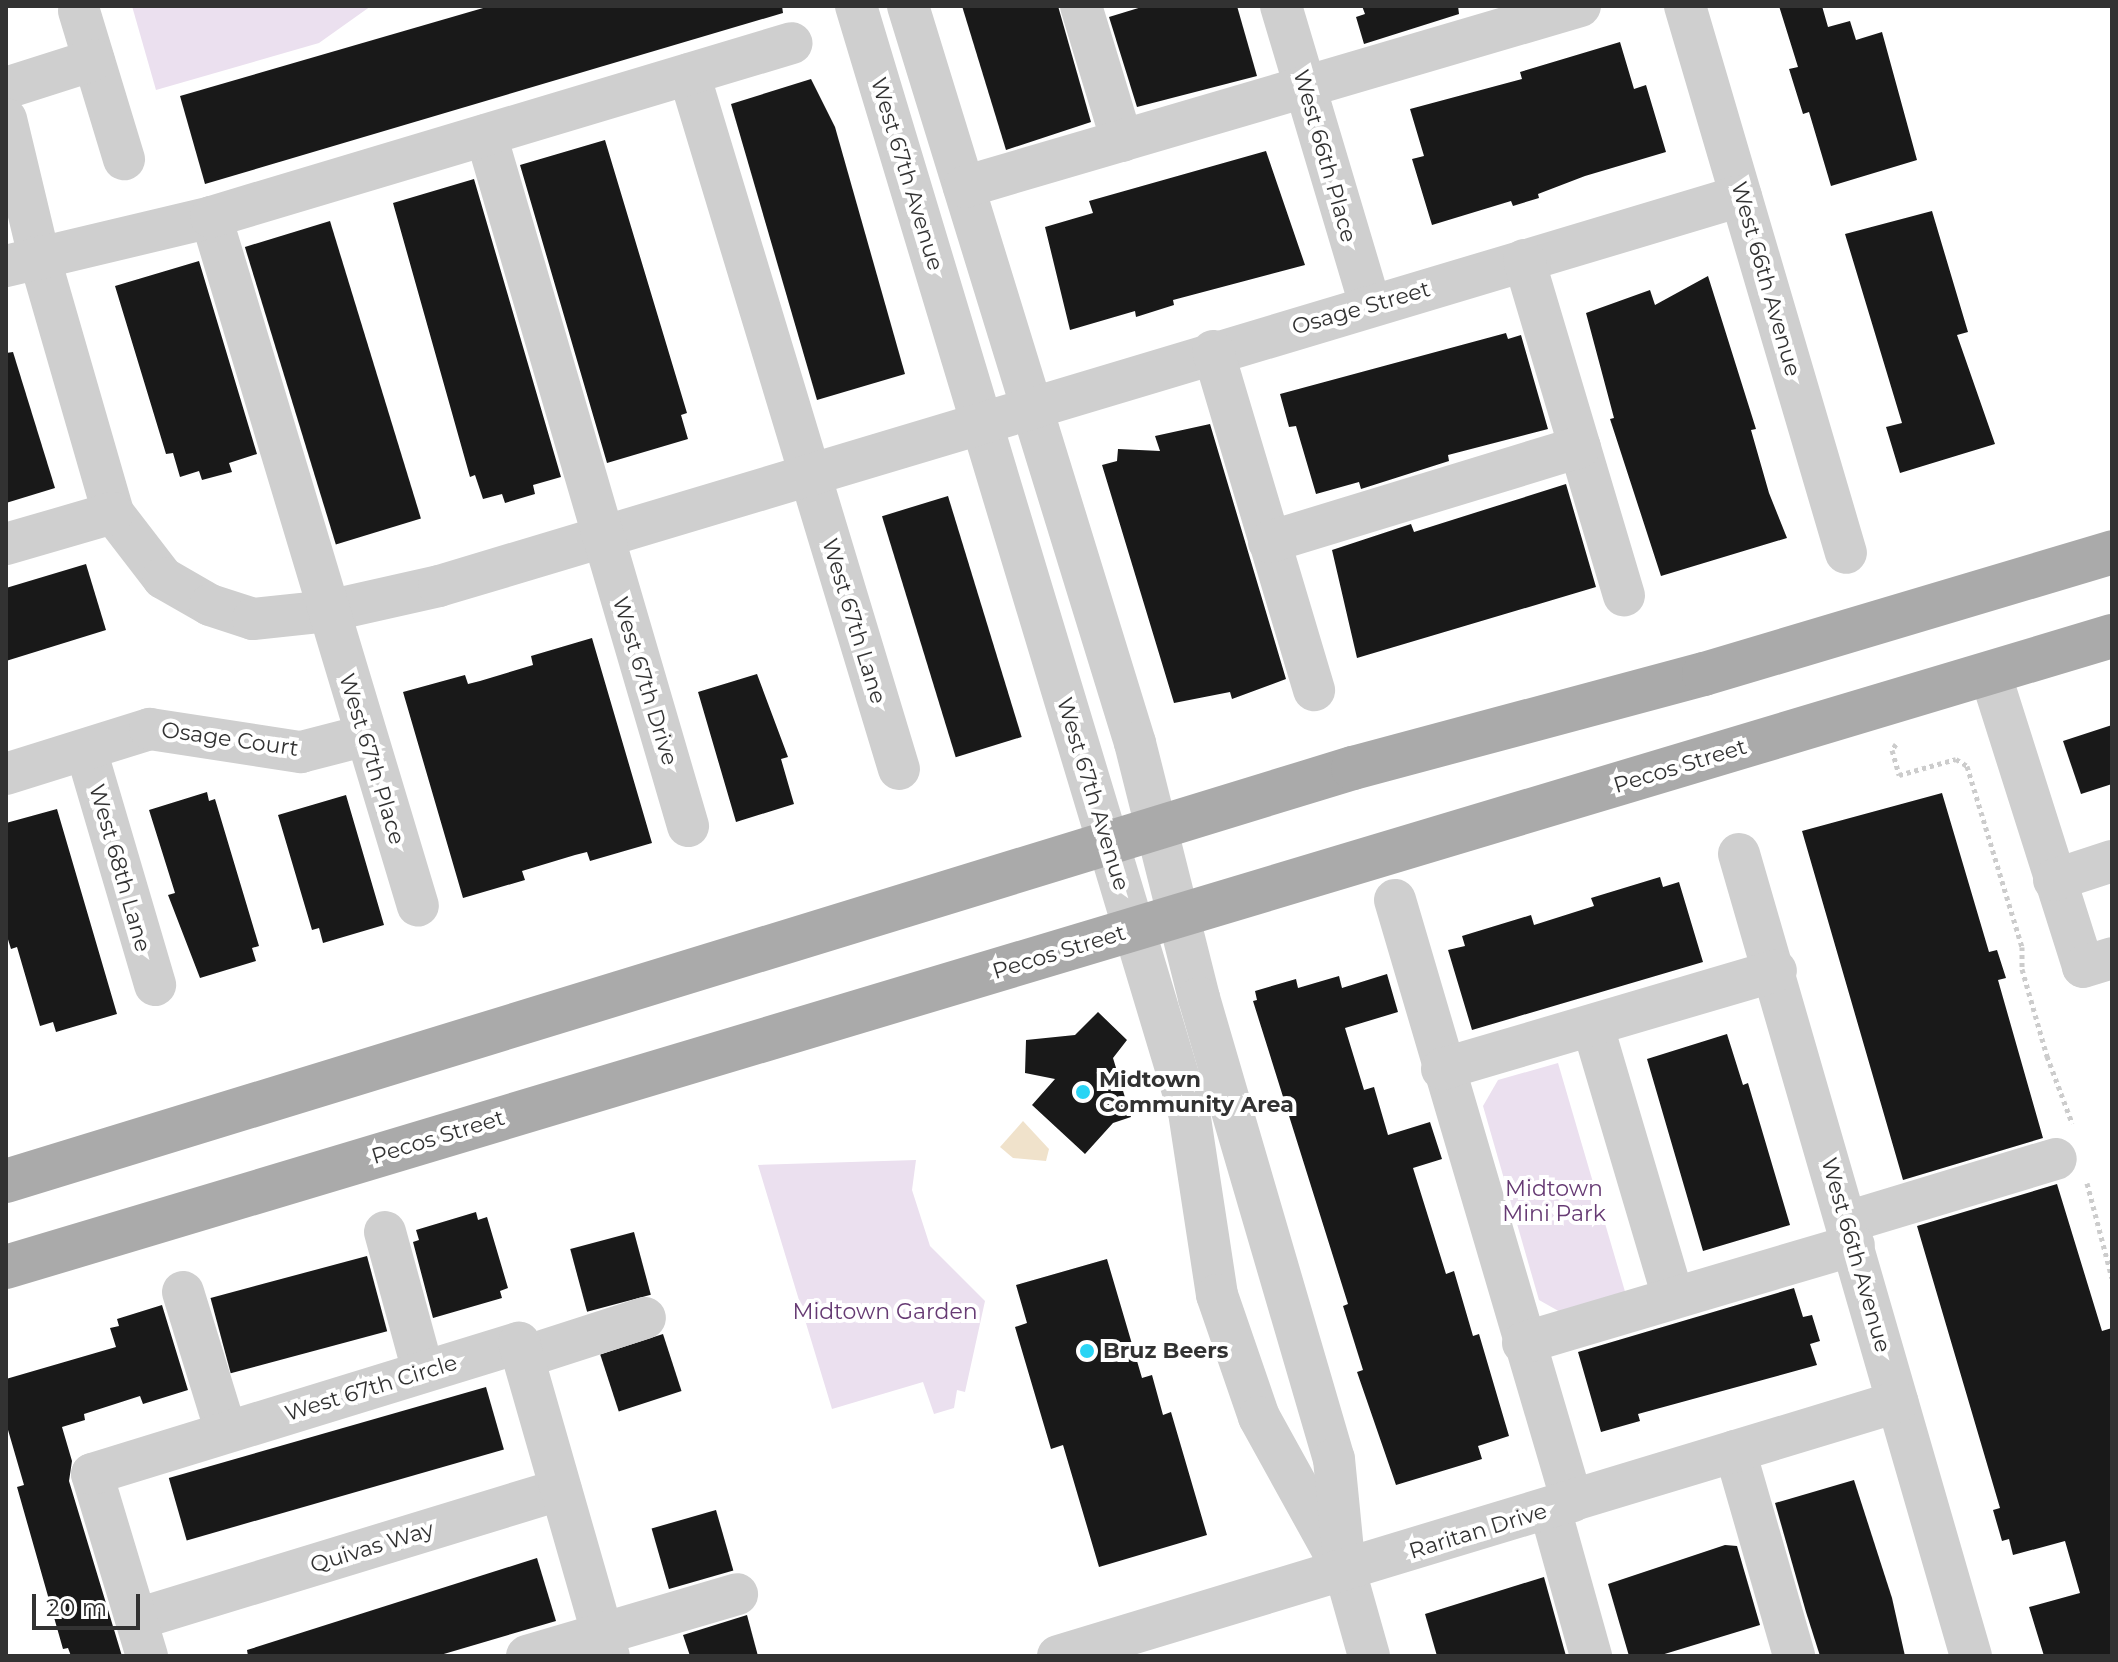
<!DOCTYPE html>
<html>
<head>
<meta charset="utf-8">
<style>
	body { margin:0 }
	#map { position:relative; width:2118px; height:1662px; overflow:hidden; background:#fff; font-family:Montserrat,sans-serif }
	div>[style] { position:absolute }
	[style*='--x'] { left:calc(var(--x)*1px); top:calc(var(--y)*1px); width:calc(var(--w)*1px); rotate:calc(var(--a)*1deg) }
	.green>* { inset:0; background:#ebe0ef }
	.water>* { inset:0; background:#f0e2cb }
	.building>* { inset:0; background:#191919; transform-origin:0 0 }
	.path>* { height:5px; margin-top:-2.5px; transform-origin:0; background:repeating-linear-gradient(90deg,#ccc 0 4px,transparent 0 8px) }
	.minor>* { height:42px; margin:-21px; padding:0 21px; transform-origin:21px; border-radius:21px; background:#cfcfcf }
	.major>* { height:44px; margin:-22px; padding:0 22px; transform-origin:22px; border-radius:22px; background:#aaa }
	.dots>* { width:22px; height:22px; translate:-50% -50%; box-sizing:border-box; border:4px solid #fff; border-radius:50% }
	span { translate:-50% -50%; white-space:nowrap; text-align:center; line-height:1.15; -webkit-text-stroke:8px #fff; paint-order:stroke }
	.street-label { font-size:22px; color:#323232 }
	.poi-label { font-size:22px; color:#323232; font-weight:700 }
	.left { translate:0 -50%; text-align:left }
	.park-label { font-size:22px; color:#663a73 }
	.frame { position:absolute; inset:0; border:8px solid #323232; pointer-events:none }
	.scale { position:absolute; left:32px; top:1594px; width:108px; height:36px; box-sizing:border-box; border:4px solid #323232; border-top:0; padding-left:10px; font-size:24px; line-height:28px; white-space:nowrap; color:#323232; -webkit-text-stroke:6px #fff; paint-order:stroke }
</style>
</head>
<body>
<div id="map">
	<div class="green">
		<i style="clip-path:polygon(132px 6px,371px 6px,319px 43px,156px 90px)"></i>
		<i style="clip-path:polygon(1558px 1063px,1626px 1295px,1562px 1313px,1539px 1300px,1483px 1106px,1498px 1080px)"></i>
		<i style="clip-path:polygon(916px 1160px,912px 1190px,930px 1246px,985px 1301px,965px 1392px,957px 1390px,954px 1408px,934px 1414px,923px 1382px,832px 1409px,758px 1165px)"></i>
	</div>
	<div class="water">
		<i style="clip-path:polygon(1023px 1121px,1049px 1149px,1046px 1161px,1013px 1158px,1000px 1147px)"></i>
	</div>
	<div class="building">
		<i style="clip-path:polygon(490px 6px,782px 6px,783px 13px,205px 184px,180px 96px)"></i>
		<i style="clip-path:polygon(962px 6px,1058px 6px,1091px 122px,1006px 150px)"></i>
		<i style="clip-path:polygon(1145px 6px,1237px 6px,1257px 76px,1137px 107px,1109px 17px)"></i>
		<i style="clip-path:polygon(1362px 6px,1458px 6px,1459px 14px,1364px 44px,1356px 17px,1365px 14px)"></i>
		<i style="clip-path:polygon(1779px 6px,1822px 6px,1828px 27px,1850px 21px,1856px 40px,1882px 32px,1917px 160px,1831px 186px,1809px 112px,1803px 114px,1789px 69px,1798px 67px)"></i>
		<i style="clip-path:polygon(1620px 42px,1634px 89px,1646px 85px,1666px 152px,1585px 176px,1538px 194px,1539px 198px,1513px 206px,1511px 201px,1432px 225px,1412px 159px,1424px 156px,1410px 109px,1522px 79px,1520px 72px)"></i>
		<i style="clip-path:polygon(811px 79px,835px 127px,905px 374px,817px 400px,731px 104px)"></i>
		<i style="clip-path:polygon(605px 140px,687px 413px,681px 415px,688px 439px,607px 463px,520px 165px)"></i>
		<i style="clip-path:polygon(1266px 151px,1305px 265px,1173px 300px,1174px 305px,1136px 317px,1135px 311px,1070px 330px,1045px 227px,1093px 213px,1089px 201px)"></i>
		<i style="clip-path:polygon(474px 179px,561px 477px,533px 485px,535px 494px,505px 503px,502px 494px,483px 499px,475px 475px,470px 477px,393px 203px)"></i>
		<i style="clip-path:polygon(1932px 211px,1968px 332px,1957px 335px,1995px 444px,1900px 473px,1886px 427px,1902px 423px,1845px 234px)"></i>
		<i style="left:330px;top:221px;width:311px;height:89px;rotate:73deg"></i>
		<i style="clip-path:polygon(199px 261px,257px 454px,229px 463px,232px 472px,202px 480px,199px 471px,180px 477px,173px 453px,166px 454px,115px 286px)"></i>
		<i style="clip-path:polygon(1708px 276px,1756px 429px,1751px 430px,1769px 493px,1787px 538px,1661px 576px,1610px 419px,1614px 418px,1586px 313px,1650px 290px,1655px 305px)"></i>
		<i style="clip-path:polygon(1506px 333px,1508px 339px,1521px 335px,1548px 429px,1448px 455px,1449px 461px,1361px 489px,1359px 482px,1316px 494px,1296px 426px,1289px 427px,1280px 394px)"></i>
		<i style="clip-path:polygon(13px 352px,55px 488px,6px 503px,6px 353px)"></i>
		<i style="clip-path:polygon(1210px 424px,1286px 679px,1232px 699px,1230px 692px,1174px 703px,1102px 465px,1117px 461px,1118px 449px,1160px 451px,1155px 436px)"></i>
		<i style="clip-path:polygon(1566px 484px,1596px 587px,1357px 658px,1332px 550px,1411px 524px,1414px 532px)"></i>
		<i style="left:948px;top:496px;width:252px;height:69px;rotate:73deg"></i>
		<i style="clip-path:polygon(86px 564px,106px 630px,6px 661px,6px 588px)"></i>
		<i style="clip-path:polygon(592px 638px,652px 843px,590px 861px,587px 852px,575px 855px,522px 871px,525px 880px,463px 898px,403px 692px,465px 675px,468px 684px,480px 681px,533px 665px,531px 656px)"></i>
		<i style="clip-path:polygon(757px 674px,788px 757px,781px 759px,794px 804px,736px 822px,698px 692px)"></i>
		<i style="clip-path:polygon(2112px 725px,2112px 784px,2081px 794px,2063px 741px)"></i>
		<i style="clip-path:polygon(207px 792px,209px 801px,215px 799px,259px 946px,252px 948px,256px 961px,200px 978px,168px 895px,175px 893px,149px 810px)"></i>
		<i style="clip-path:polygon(1942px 793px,1989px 952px,1997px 950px,2006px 978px,1998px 980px,2043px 1138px,1903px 1180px,1802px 831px)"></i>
		<i style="clip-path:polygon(346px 795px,384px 925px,323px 943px,319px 928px,312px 930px,278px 815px)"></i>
		<i style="clip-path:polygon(57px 809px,117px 1014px,56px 1032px,53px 1022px,40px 1026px,17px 947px,11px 949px,6px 933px,6px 823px)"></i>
		<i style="clip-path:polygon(1660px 877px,1663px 887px,1679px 882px,1703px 962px,1472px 1030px,1448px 950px,1465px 946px,1462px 936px,1531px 915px,1534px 925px,1594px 906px,1591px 898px)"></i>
		<i style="clip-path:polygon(1387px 974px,1398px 1012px,1345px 1028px,1364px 1090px,1374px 1087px,1388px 1135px,1430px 1122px,1442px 1159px,1413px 1168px,1446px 1274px,1454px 1271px,1473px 1336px,1479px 1334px,1509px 1436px,1478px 1446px,1482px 1459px,1396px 1485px,1357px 1372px,1363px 1370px,1343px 1306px,1348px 1304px,1253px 1001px,1257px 1000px,1255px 991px,1296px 979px,1298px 988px,1339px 976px,1342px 988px)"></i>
		<i style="clip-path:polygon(1098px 1012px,1127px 1040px,1113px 1058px,1131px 1117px,1113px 1123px,1085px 1154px,1032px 1105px,1055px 1079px,1025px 1073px,1026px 1040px,1075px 1035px)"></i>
		<i style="clip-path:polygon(1727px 1034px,1743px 1085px,1748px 1083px,1790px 1225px,1703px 1251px,1647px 1059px)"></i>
		<i style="clip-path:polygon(2057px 1184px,2102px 1331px,2112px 1328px,2112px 1656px,2044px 1656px,2029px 1607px,2080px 1593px,2065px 1541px,2013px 1555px,2009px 1539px,2002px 1541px,1993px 1510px,2000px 1508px,1917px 1226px)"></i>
		<i style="clip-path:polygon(476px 1212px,478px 1220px,487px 1217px,508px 1288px,500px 1291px,502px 1298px,433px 1318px,413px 1242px,419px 1240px,416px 1230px)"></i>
		<i style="left:634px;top:1232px;width:65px;height:66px;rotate:75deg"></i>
		<i style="left:367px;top:1256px;width:78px;height:162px;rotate:75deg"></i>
		<i style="clip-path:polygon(1107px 1259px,1142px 1378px,1152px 1375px,1163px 1415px,1171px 1412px,1207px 1535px,1099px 1567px,1063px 1445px,1051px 1449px,1015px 1327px,1027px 1323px,1016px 1285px)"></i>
		<i style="clip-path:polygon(1794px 1288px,1803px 1317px,1812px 1315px,1820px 1341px,1810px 1344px,1817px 1365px,1638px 1414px,1640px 1421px,1601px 1432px,1578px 1352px)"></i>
		<i style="clip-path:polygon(162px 1305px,188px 1390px,143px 1404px,140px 1396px,84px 1414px,85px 1420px,62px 1427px,72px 1461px,69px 1481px,122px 1656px,71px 1656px,68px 1648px,63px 1649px,17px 1487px,24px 1485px,6px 1423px,6px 1379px,116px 1347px,110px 1328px,119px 1326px,117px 1319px)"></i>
		<i style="left:663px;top:1334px;width:60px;height:66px;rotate:72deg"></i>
		<i style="left:486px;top:1387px;width:65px;height:330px;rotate:74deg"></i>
		<i style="clip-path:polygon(1854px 1480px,1892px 1598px,1905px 1656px,1820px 1656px,1806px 1612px,1775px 1503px)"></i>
		<i style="left:716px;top:1510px;width:63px;height:67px;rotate:74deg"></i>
		<i style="clip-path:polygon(1725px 1545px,1737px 1546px,1760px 1625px,1658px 1656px,1629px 1656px,1608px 1584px)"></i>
		<i style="clip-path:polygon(537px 1558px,556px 1621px,437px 1656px,248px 1656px,247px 1650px)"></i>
		<i style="clip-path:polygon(1544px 1577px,1566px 1656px,1437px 1656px,1425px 1614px)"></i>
		<i style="clip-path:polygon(747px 1615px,758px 1656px,690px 1656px,683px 1635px)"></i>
	</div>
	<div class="path">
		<i style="--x:1896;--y:744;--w:7;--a:124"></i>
		<i style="--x:1892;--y:750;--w:26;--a:74"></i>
		<i style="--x:1899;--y:775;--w:59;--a:-15.7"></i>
		<i style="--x:1956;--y:759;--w:13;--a:32"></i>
		<i style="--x:1967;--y:766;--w:189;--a:73.1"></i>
		<i style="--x:2022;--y:947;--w:22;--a:90"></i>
		<i style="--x:2022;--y:969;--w:91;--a:74"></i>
		<i style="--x:2047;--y:1056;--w:72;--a:69.5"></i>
		<i style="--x:2087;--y:1183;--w:98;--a:75.3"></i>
	</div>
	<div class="minor">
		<i style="--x:856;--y:6;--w:1155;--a:73.24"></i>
		<i style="--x:1189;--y:1112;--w:185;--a:81.3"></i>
		<i style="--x:1217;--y:1295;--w:129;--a:71"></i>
		<i style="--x:1259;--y:1417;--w:163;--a:61.1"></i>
		<i style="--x:908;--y:6;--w:771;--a:72.88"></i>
		<i style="--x:1135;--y:743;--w:263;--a:75.9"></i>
		<i style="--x:1199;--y:998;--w:480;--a:73.7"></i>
		<i style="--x:1334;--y:1459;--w:113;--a:84.4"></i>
		<i style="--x:1345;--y:1571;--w:88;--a:74.2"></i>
		<i style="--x:1081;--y:6;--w:141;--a:73.1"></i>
		<i style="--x:1281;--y:6;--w:312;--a:73.4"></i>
		<i style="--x:1685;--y:6;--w:570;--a:73.6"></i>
		<i style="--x:79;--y:11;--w:155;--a:73.1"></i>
		<i style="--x:689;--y:74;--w:726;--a:73.19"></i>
		<i style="--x:6;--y:88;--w:92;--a:-17.7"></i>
		<i style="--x:6;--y:119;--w:141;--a:76.5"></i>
		<i style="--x:39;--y:256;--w:267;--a:73.9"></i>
		<i style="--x:113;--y:513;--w:82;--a:52.4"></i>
		<i style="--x:163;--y:578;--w:54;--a:29.9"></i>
		<i style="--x:210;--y:605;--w:45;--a:18"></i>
		<i style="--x:253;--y:619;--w:75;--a:-6.1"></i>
		<i style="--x:328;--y:611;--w:114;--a:-12.7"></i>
		<i style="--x:439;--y:586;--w:1359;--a:-16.68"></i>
		<i style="--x:486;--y:135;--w:720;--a:73.7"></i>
		<i style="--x:964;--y:187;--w:642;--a:-16.37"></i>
		<i style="--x:211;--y:217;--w:719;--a:73.28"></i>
		<i style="--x:1524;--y:260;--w:350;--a:73.4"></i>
		<i style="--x:6;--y:266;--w:211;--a:-13.4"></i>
		<i style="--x:211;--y:217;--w:606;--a:-16.67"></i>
		<i style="--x:1213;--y:351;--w:354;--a:73.4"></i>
		<i style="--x:1269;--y:542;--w:325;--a:-17"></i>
		<i style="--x:6;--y:544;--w:111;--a:-16.2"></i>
		<i style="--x:1990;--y:673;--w:308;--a:72.4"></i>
		<i style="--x:2083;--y:967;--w:30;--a:-17"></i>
		<i style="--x:86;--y:750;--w:245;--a:73.6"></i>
		<i style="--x:6;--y:774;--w:151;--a:-17.4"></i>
		<i style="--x:150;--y:729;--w:153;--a:8.7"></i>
		<i style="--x:301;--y:752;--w:64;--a:-14.5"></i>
		<i style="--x:1739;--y:854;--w:835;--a:73.87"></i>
		<i style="--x:2054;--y:880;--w:61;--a:-18.1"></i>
		<i style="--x:1395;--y:900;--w:627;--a:73.59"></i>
		<i style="--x:1593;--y:1027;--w:282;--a:73.5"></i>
		<i style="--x:1442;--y:1069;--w:348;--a:-16.4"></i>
		<i style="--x:1847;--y:1222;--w:218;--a:-16.8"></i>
		<i style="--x:385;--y:1232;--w:144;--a:74.7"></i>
		<i style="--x:183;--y:1292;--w:146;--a:72.9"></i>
		<i style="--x:1523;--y:1343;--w:345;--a:-16.5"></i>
		<i style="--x:524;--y:1357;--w:127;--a:-17.9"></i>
		<i style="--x:1735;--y:1451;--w:213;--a:73.9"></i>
		<i style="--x:1550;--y:1509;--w:153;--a:74.4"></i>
		<i style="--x:137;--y:1619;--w:443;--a:-17"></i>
		<i style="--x:147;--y:1656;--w:190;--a:-106.8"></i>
		<i style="--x:92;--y:1474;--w:447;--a:-17.1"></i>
		<i style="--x:519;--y:1343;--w:326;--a:74"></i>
		<i style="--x:527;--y:1656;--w:219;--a:-16.4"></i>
		<i style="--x:1058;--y:1656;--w:877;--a:-16.84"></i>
	</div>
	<div class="major">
		<i style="--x:6;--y:1181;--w:1409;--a:-17.05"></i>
		<i style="--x:1353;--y:768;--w:363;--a:-15"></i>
		<i style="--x:1704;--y:674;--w:426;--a:-16.6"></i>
		<i style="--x:6;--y:1267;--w:2198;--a:-16.68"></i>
	</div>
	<div class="dots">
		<i style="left:1083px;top:1092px;background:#29d4f4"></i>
		<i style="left:1087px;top:1351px;background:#29d4f4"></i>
	</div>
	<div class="street-label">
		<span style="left:1325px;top:156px;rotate:74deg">West 66th Place</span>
		<span style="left:907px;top:174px;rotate:73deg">West 67th Avenue</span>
		<span style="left:1766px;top:279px;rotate:74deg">West 66th Avenue</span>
		<span style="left:1361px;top:308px;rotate:-16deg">Osage Street</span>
		<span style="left:854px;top:621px;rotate:73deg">West 67th Lane</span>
		<span style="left:645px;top:681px;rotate:73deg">West 67th Drive</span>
		<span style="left:230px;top:739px;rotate:8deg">Osage Court</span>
		<span style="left:372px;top:759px;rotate:73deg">West 67th Place</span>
		<span style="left:1680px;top:766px;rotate:-17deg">Pecos Street</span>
		<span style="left:1093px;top:794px;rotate:73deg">West 67th Avenue</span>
		<span style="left:120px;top:868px;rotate:74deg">West 68th Lane</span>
		<span style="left:1059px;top:952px;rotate:-17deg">Pecos Street</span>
		<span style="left:438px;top:1137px;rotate:-17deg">Pecos Street</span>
		<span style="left:1856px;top:1255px;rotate:74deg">West 66th Avenue</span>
		<span style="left:371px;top:1388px;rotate:-17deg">West 67th Circle</span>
		<span style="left:1478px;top:1531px;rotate:-17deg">Raritan Drive</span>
		<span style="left:372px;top:1547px;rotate:-17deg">Quivas Way</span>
	</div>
	<div class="poi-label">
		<span class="left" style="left:1099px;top:1092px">Midtown<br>Community Area</span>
		<span class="left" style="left:1103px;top:1351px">Bruz Beers</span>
	</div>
	<div class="park-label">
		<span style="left:1554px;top:1201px">Midtown<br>Mini Park</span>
		<span style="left:885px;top:1312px">Midtown Garden</span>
	</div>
	<div class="frame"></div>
	<div class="scale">20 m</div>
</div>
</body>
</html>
